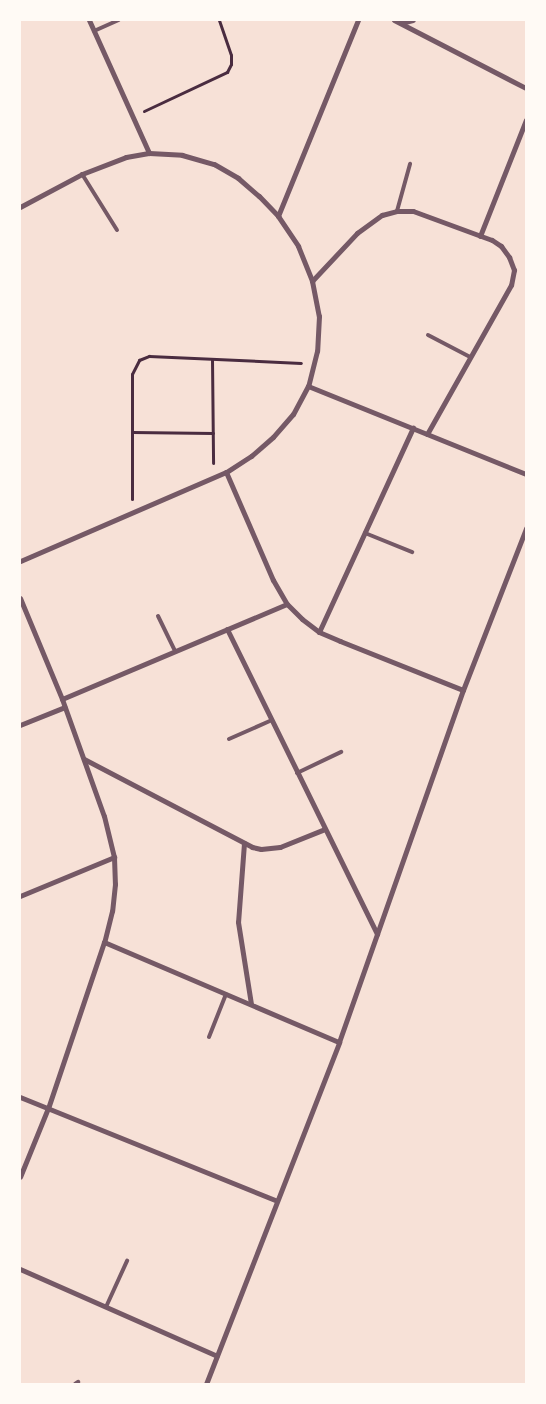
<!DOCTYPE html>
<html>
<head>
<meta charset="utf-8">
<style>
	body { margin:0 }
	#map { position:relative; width:546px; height:1404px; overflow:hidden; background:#f7e1d7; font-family:"Nunito Sans",sans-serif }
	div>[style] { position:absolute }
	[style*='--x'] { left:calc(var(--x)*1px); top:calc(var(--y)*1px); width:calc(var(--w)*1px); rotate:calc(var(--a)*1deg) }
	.path>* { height:3px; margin:-1.5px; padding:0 1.5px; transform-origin:1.5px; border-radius:1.5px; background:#4a2c40 }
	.service>* { height:4px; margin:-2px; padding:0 2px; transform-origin:2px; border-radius:2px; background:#755966 }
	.minor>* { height:5px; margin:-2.5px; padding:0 2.5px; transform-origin:2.5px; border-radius:2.5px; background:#755966 }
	span { translate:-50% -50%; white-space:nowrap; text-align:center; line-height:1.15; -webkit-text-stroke:4.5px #fffaf5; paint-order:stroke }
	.frame { position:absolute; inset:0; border:21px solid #fffaf5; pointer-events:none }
</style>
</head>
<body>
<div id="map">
	<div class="path">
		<i style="--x:144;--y:111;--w:92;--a:-25.2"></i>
		<i style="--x:227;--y:72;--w:9;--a:-63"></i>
		<i style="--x:231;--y:64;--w:9;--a:-90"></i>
		<i style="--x:231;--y:55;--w:37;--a:-109"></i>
		<i style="--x:212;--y:359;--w:104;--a:89.4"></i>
		<i style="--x:132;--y:432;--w:81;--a:0.7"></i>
		<i style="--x:132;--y:499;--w:125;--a:-90"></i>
		<i style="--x:132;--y:374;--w:16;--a:-63"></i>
		<i style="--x:139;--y:360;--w:11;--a:-22"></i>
		<i style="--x:149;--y:356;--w:152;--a:2.6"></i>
	</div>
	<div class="service">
		<i style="--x:94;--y:31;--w:27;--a:-24"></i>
		<i style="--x:82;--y:174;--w:66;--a:58"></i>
		<i style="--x:397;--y:211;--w:49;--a:-74.5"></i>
		<i style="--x:428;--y:335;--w:47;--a:27.6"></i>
		<i style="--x:365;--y:533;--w:51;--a:22"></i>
		<i style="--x:158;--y:616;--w:39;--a:64"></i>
		<i style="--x:229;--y:739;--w:47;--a:-23.8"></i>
		<i style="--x:297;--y:773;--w:49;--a:-25.5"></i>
		<i style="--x:209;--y:1037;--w:46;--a:-68.4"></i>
		<i style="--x:106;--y:1307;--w:51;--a:-65.5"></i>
		<i style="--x:75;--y:1384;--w:4;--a:-34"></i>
	</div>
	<div class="minor">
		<i style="--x:89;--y:20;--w:146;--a:65.7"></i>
		<i style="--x:394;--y:20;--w:148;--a:27.3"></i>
		<i style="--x:401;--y:23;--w:12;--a:-14"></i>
		<i style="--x:20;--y:207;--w:70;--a:-28"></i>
		<i style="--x:82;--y:174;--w:47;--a:-21.1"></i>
		<i style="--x:126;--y:157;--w:23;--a:-10"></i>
		<i style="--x:149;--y:153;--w:33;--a:3"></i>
		<i style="--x:182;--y:155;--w:33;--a:16"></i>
		<i style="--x:214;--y:164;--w:28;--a:30"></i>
		<i style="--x:238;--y:178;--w:28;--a:41"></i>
		<i style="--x:259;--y:196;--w:28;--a:46"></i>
		<i style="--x:278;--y:216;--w:36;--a:56"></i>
		<i style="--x:298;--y:246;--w:38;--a:68"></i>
		<i style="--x:312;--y:281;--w:36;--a:79"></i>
		<i style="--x:319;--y:316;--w:35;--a:93"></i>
		<i style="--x:317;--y:351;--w:36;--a:104"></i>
		<i style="--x:308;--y:386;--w:32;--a:118"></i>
		<i style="--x:293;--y:414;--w:30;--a:131"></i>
		<i style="--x:273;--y:437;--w:29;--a:139"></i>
		<i style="--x:251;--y:456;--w:30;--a:147"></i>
		<i style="--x:226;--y:472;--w:224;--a:156.6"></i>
		<i style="--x:278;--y:216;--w:212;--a:-67.8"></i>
		<i style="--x:480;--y:236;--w:125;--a:-68.4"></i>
		<i style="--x:312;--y:281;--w:66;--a:-46.8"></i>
		<i style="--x:357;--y:233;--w:31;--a:-36"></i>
		<i style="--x:382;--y:215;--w:16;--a:-15"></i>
		<i style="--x:397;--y:211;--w:16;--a:0"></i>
		<i style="--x:413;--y:211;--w:84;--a:20.2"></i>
		<i style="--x:492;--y:240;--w:11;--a:34"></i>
		<i style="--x:501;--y:246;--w:14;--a:54"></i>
		<i style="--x:509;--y:257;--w:14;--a:69"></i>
		<i style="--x:514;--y:270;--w:15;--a:101"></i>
		<i style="--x:511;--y:285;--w:171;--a:119.4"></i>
		<i style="--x:308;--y:386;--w:235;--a:22"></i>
		<i style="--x:226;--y:472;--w:118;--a:66.5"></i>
		<i style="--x:273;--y:580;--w:28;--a:60"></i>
		<i style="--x:287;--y:604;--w:21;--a:45"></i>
		<i style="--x:302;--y:619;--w:21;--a:37"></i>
		<i style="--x:319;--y:632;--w:23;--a:23"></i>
		<i style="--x:340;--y:641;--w:132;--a:21.7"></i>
		<i style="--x:20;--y:598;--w:109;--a:67.4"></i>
		<i style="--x:62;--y:699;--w:124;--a:70.3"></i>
		<i style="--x:104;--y:816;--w:42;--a:76.3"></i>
		<i style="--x:114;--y:857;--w:27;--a:88"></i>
		<i style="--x:115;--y:884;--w:27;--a:96"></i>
		<i style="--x:112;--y:911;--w:32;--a:104"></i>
		<i style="--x:104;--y:942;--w:175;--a:108.6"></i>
		<i style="--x:48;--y:1108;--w:74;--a:112.1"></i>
		<i style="--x:227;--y:629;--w:340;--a:63.8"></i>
		<i style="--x:319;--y:632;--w:225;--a:-65.3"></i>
		<i style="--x:62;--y:699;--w:244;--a:-22.9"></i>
		<i style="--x:20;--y:725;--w:48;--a:-21.8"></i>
		<i style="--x:84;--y:759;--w:190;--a:27.6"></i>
		<i style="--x:252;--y:847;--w:9;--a:13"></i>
		<i style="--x:261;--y:849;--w:19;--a:-6"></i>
		<i style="--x:280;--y:847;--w:48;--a:-21.8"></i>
		<i style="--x:244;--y:843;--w:79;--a:94.3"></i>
		<i style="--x:238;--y:922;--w:83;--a:81"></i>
		<i style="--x:20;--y:896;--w:102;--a:-22.5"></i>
		<i style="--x:104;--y:942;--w:255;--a:23.1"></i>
		<i style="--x:20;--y:1097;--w:277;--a:22"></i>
		<i style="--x:20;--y:1269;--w:215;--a:23.8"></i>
		<i style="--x:206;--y:1384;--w:367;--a:-68.7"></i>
		<i style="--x:339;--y:1042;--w:373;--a:-70.6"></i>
		<i style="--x:463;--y:690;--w:174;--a:-68.7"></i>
	</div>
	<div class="frame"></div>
</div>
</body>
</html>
